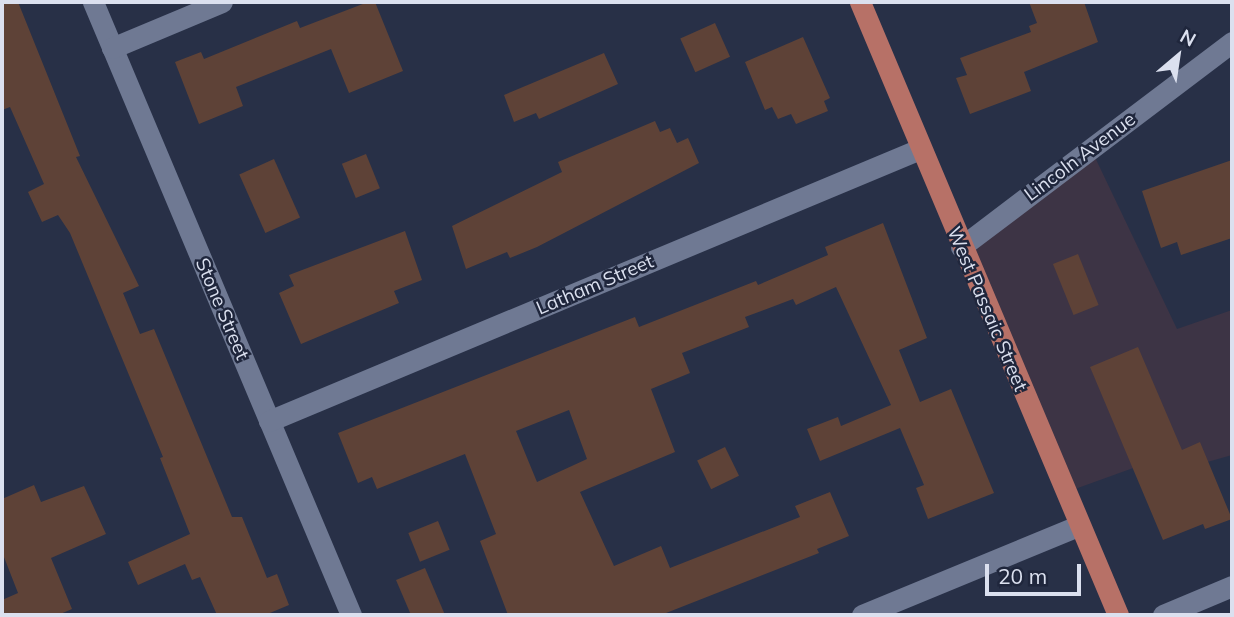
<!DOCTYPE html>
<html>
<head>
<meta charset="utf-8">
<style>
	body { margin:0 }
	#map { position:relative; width:1234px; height:617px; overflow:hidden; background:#283047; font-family:Mulish,sans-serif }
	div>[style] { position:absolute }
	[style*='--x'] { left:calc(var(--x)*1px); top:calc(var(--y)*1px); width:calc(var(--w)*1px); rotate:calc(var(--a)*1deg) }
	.commercial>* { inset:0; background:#3d3445 }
	.building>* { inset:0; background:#5e4237; transform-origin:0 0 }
	.minor>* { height:21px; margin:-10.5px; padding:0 10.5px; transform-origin:10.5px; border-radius:10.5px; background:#6f7993 }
	.major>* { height:21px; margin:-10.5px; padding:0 10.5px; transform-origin:10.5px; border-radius:10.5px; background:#b77167 }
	span { translate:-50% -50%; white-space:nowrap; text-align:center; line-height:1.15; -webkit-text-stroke:5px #1f263c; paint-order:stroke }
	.street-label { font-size:19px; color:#dbe0ef }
	.frame { position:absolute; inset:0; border:4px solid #dbe0ef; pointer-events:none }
	.north { position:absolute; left:1143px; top:21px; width:70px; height:70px; -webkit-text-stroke:5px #1f263c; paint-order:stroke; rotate:29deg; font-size:19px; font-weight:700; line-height:28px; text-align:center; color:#dbe0ef }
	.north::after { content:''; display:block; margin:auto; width:24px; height:32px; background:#dbe0ef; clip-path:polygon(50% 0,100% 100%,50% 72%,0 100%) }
	.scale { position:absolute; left:985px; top:564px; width:96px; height:32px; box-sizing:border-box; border:4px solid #dbe0ef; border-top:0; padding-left:9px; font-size:21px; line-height:24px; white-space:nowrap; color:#dbe0ef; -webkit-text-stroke:5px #1f263c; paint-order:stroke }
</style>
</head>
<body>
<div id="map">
	<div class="commercial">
		<i style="clip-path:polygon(1091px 149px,1177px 329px,1232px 310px,1232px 455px,1190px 467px,1183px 450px,1064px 493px,961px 247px)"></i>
	</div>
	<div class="building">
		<i style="clip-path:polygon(2px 2px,18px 2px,80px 156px,76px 157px,139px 286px,123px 293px,140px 334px,154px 329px,232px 517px,242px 517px,267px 578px,277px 574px,289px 605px,265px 615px,217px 615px,200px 577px,192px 580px,185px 564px,138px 585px,128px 562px,190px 534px,160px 458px,163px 457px,70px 233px,58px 215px,42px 222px,28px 192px,44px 184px,10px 107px,2px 110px)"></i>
		<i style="clip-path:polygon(368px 2px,375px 2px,403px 71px,349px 93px,331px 49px,236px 87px,243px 106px,199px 124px,175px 62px,201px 52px,204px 59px,297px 21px,300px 28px)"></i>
		<i style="clip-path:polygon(1029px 2px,1084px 2px,1098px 42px,1024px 72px,1031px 91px,970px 114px,956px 78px,967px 75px,960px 58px,1031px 32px,1029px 26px,1037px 23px)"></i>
		<i style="left:715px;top:23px;width:37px;height:38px;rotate:66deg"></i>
		<i style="clip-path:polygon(803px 37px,830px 98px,824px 101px,828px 111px,796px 124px,791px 114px,778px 119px,772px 107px,765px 110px,745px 62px)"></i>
		<i style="clip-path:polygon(604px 53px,618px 84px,539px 119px,536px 113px,514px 122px,504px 95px)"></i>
		<i style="clip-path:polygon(655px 121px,660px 132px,670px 128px,677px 143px,688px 138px,699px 163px,537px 247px,510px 258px,507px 252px,466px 269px,452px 226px,562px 172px,558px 162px)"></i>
		<i style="left:366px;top:154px;width:37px;height:26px;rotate:68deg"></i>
		<i style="left:274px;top:159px;width:64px;height:38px;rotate:66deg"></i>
		<i style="clip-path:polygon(1232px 160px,1232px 238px,1181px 255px,1177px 242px,1161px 248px,1142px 191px)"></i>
		<i style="clip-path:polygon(evenodd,883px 223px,927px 338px,899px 350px,920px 402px,951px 389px,994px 493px,928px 519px,916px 488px,924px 485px,900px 428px,820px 461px,807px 429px,838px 417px,841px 426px,891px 405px,836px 287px,796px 305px,793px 299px,745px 317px,749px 327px,682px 353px,690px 373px,651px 389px,675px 452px,580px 492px,614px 566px,661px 546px,670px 568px,800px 517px,795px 506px,830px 492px,849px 536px,817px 549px,819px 553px,661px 615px,508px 615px,480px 541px,496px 534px,465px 454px,377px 489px,372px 477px,358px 483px,338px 433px,635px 317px,639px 327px,756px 281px,758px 285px,828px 255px,825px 247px,883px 223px,569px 410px,587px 459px,537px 482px,516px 431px,569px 410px)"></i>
		<i style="clip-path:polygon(405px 231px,422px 280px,394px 291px,399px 303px,301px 344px,279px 293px,294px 286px,289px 275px)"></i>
		<i style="left:1078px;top:254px;width:55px;height:27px;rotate:68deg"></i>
		<i style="clip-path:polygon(1138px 347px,1182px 450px,1200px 442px,1232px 519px,1205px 529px,1203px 524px,1163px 540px,1090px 367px)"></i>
		<i style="left:725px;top:447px;width:32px;height:31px;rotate:64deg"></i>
		<i style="clip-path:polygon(34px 485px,41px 502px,84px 486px,106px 534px,51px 558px,72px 609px,58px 615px,2px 615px,2px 600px,18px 593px,2px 552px,2px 499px)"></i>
		<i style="left:438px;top:521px;width:31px;height:32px;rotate:68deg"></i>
		<i style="clip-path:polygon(425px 568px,445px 615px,411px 615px,396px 580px)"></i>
	</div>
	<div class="minor">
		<i style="--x:93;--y:2;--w:665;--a:67.17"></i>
		<i style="--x:112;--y:48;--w:119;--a:-22.7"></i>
		<i style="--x:961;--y:247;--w:340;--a:-37.1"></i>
		<i style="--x:269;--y:421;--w:706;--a:-22.68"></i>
		<i style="--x:862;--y:615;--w:234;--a:-22.4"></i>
		<i style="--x:1163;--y:615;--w:75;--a:-22.8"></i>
	</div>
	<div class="major">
		<i style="--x:860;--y:2;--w:665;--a:67.17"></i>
	</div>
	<div class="street-label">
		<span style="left:1080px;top:157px;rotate:-37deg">Lincoln Avenue</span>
		<span style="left:595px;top:285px;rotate:-23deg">Latham Street</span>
		<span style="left:222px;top:309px;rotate:67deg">Stone Street</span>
		<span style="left:987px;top:309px;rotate:67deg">West Passaic Street</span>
	</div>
	<div class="frame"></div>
	<div class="north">N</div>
	<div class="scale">20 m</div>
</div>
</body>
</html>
